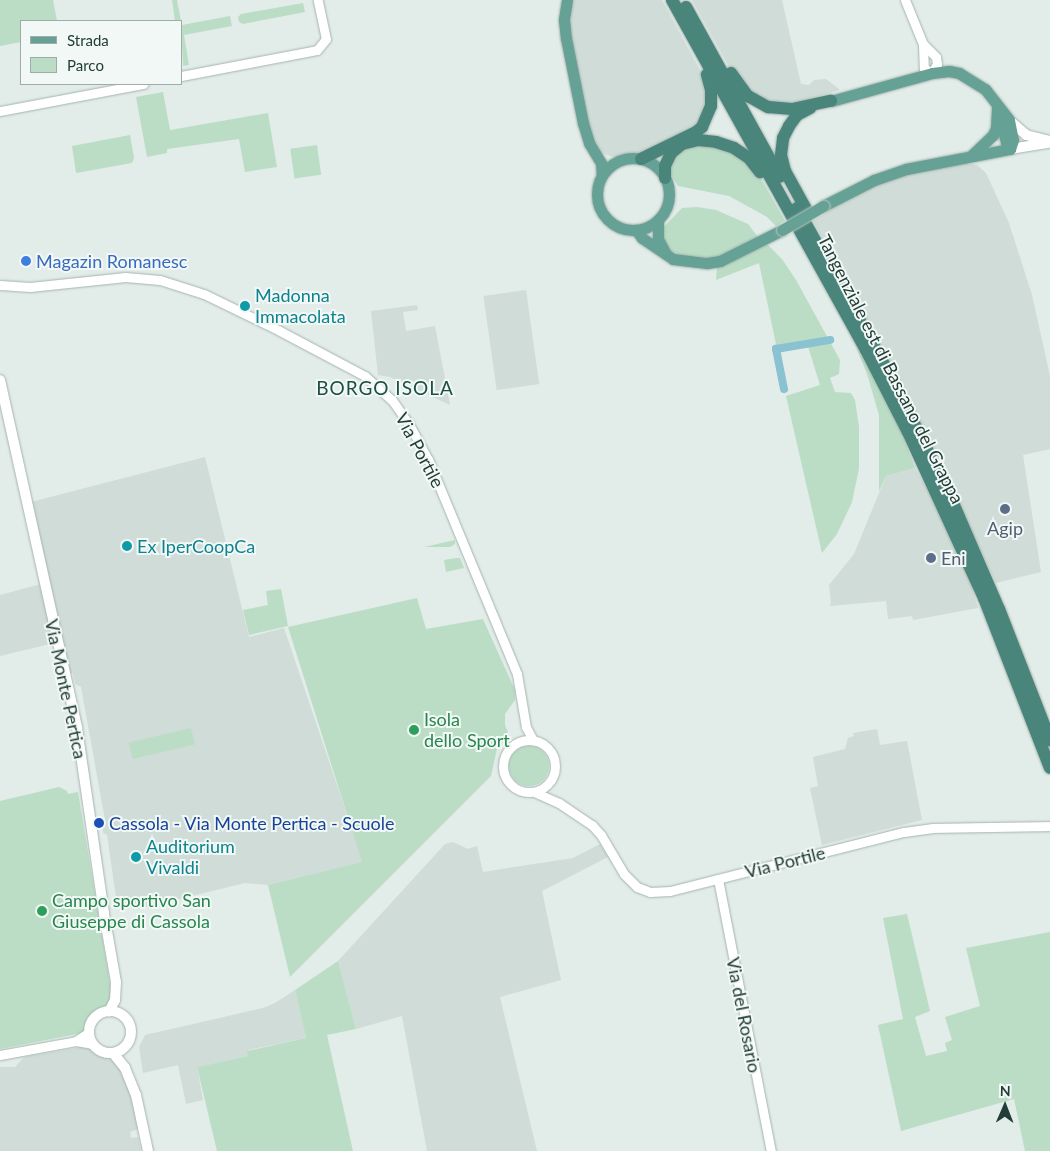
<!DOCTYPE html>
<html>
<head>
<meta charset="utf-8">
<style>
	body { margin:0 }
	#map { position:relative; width:1050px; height:1151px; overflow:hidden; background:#e2ece8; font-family:Lato,sans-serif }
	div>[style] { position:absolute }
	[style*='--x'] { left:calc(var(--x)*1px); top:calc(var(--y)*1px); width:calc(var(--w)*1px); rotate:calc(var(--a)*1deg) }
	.built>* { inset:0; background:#d0dcd7; transform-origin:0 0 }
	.green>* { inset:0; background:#bbddc6; transform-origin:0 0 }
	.round { border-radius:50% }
	.canal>* { height:8px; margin:-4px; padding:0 4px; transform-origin:4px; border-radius:4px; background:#8ac2d1 }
	.roads { filter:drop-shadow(0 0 1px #a5b4af) drop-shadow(0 0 1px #a5b4af) }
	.tertiary>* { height:9px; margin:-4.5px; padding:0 4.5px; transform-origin:4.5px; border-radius:4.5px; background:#fff }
	.tertiary>.ring { margin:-4.5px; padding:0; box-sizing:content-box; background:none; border:9px solid #fff; border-radius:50% }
	.secondary>* { height:10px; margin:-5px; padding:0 5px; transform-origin:5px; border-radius:5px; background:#fff }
	.secondary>.ring { margin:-5px; padding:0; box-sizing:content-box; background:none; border:10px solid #fff; border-radius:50% }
	.primary>* { height:11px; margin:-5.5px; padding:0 5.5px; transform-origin:5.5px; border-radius:5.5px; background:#66a196 }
	.primary>.ring { margin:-5.5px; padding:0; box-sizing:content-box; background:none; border:11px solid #66a196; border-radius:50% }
	.trunk>* { height:12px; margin:-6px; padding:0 6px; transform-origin:6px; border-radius:6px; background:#4a857b }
	.bridges { filter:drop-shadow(0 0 1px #c1c9c7) drop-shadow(0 0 1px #c1c9c7) }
	.primary-bridge>* { height:11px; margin:-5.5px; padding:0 5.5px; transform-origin:5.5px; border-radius:5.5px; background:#66a196 }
	.dots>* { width:14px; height:14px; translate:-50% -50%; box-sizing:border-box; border:2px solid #f2f8f6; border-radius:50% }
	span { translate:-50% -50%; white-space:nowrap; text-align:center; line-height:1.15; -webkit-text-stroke:4px #f2f8f6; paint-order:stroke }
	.shop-label { font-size:18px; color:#366cbe }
	.left { translate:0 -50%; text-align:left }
	.culture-label { font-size:18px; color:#0d838f }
	.street-label { font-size:18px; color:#223d37 }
	.service-label { font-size:18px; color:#4e5e75 }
	.leisure-label { font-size:18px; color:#27864d }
	.transit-label { font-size:18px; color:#164399 }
	.neighbourhood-label { font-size:19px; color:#1e4f46; letter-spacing:1px }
	.legend { position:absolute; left:20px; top:20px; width:162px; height:65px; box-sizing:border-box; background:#f2f8f6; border:1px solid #9fadaa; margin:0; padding:6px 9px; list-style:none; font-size:15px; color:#223d37 }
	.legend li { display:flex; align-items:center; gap:10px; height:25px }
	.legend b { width:25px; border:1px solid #9fadaa }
	.north { position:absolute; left:980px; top:1081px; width:50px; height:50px; -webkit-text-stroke:4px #f2f8f6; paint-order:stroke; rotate:1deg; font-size:14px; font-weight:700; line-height:20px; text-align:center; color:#223d37 }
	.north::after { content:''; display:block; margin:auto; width:18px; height:22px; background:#223d37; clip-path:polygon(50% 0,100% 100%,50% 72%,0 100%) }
</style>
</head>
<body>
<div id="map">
	<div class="built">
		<i style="clip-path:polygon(571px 0,662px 0,705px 79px,707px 102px,699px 119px,694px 125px,639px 155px,627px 158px,613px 157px,602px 153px,593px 144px,569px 33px)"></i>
		<i style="clip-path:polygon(692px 0,782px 0,801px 84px,809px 85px,814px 80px,826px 79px,840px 90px,796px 102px,770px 102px,759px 97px,732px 72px)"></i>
		<i style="clip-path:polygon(965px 163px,977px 165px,986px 173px,1009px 223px,1032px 295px,1050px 376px,1050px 449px,1023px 455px,1041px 572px,996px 583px,928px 436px,867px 327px,851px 289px,811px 217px,849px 196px,903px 173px)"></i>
		<i style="left:526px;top:290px;width:95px;height:43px;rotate:82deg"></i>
		<i style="clip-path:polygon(417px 305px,418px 310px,403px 312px,406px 331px,435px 326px,450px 405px,390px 377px,378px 375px,371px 311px)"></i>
		<i style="clip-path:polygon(205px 457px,249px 637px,284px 628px,363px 862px,268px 885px,245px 883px,139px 909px,117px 904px,107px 835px,103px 833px,102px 825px,105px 820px,81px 687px,75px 684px,73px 673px,69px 674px,31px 502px)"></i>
		<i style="clip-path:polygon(915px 468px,937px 507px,969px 577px,978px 608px,913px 620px,912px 616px,888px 619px,886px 601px,830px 606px,831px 603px,829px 585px,854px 554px,886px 476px)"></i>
		<i style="clip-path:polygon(41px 584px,54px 643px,0 656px,0 595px)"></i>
		<i style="clip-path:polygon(877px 729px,880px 745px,907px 741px,922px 820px,822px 845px,810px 788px,818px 786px,813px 757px,845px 749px,848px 738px,854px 736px,853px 733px)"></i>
		<i style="clip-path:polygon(453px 842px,468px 849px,477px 846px,483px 872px,573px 858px,600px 844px,608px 857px,542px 891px,561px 980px,500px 997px,537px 1151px,427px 1151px,402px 1016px,356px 1029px,338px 961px,445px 844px)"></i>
		<i style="clip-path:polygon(295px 990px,306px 1038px,248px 1050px,248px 1056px,197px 1067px,203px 1100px,186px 1104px,178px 1065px,143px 1073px,139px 1047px,145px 1035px,263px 1008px,275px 1003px)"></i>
		<i style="clip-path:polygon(88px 1046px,102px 1055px,113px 1057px,129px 1084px,138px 1129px,130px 1132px,131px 1138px,138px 1137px,141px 1151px,0 1151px,0 1067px,15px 1067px,24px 1057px)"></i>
	</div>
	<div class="green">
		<i style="clip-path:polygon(0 0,53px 0,57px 21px,21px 21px,21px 42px,0 46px)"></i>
		<i style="clip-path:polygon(172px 0,177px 0,181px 21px,175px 21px)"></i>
		<i style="clip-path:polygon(303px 3px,305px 12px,243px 24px,239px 22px,238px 17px,241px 14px)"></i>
		<i style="clip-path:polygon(230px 16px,232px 26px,184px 35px,189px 65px,183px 66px,181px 23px,182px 25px)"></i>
		<i style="clip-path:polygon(163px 92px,170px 130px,268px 113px,277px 167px,245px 172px,239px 139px,167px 149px,167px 153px,147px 157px,136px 97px)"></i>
		<i style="clip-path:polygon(130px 135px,134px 158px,132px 163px,76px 173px,72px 146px)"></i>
		<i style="clip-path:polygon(685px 143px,733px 150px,759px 175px,785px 221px,776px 226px,767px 217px,729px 196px,678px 186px,669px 171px,669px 160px)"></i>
		<i style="left:317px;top:145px;width:30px;height:27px;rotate:82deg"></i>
		<i style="clip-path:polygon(697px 207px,716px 210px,748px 224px,758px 237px,713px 260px,688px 259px,667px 249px,661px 230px,682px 208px)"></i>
		<i style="clip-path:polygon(765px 242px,782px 259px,796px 280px,840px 360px,839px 374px,830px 378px,835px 392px,851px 393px,855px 400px,859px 427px,859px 469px,852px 502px,837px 534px,822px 553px,786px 396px,820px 385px,806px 340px,777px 349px,759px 263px,716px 280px,717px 267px)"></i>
		<i style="clip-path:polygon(851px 334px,900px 428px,915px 468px,886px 476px,879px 491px,879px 415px,867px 374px)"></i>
		<i style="clip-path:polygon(455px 540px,455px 544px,450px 547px,424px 547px)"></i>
		<i style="clip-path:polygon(456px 558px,460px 558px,464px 568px,446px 572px,444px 560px)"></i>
		<i style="clip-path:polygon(281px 589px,288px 626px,249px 635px,243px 610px,268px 605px,266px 591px)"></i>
		<i style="clip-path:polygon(417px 598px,426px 629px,483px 619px,515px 690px,515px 700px,505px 714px,505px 725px,509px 735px,497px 749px,491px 776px,290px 977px,268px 885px,362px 862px,288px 627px)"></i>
		<i style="left:191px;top:728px;width:17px;height:64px;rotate:77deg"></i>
		<i class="round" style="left:509px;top:746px;width:40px;height:40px"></i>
		<i style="clip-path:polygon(59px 787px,67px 791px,68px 794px,78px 792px,113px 1002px,108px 1008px,102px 1011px,102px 1017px,89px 1021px,87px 1032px,0 1049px,0 801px)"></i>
		<i style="clip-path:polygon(907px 914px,930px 1011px,915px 1017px,926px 1056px,947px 1051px,945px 1043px,952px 1040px,945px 1017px,980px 1006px,966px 948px,1050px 932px,1050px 1151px,1025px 1151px,1014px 1099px,901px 1131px,878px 1025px,903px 1019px,883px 918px)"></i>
		<i style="clip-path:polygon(338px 961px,356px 1029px,327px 1035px,353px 1151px,217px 1151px,197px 1067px,248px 1056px,247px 1051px,306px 1038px,295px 990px)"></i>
	</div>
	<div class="canal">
		<i style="--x:784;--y:389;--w:41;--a:-101.3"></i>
		<i style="--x:776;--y:349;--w:55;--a:-9.5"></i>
	</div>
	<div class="roads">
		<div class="tertiary">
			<i style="--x:905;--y:0;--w:48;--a:67.8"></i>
			<i style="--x:923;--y:44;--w:24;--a:88"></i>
			<i style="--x:924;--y:68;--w:9;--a:32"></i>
			<i style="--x:932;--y:73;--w:10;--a:-61"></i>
			<i style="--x:937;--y:64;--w:7;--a:-98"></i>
			<i style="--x:936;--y:57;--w:18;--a:-135"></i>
			<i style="--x:181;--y:76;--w:138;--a:-10.8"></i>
			<i style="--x:317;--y:50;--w:14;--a:-51"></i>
			<i style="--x:326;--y:39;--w:40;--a:-102"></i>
			<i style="--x:0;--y:111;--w:146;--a:-10.7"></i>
			<i style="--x:0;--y:285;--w:30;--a:4"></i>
			<i style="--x:30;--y:287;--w:96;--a:-6"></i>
			<i style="--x:125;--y:277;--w:35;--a:5"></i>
			<i style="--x:160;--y:280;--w:46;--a:17.7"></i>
			<i style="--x:204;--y:294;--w:82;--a:25.9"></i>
			<i style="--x:278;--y:330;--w:98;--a:27.9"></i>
			<i style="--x:365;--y:376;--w:36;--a:42"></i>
			<i style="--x:392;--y:400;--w:29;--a:55"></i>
			<i style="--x:409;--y:424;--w:40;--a:62"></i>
			<i style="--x:428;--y:459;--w:233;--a:67.5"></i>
			<i style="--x:517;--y:674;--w:54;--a:80.4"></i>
			<i style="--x:526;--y:727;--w:15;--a:62"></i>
			<i class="ring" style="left:503px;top:740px;width:43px;height:43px"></i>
			<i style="--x:534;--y:792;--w:27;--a:24"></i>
			<i style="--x:559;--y:803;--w:40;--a:34"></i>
			<i style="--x:592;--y:825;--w:13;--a:48"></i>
			<i style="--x:601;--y:835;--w:45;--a:59.5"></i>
			<i style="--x:624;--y:874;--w:18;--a:45"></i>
			<i style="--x:637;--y:887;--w:14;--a:21"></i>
			<i style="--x:650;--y:892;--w:20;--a:-3"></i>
			<i style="--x:670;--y:891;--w:241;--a:-14.2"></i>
			<i style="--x:904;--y:832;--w:29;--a:-8"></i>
			<i style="--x:933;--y:828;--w:117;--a:-1"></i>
			<i style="--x:718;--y:879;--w:277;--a:79"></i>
			<i style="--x:76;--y:1041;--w:17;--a:10"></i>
			<i style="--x:0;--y:1055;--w:77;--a:-10.4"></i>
			<i style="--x:76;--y:1041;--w:16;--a:-35"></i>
		</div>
		<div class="secondary">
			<i style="--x:1009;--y:120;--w:23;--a:41"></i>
			<i style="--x:1026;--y:135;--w:25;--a:14"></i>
			<i style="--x:1010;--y:149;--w:39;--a:-9"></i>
			<i style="--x:0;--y:380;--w:356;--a:77.5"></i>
			<i style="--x:77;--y:728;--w:188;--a:81.7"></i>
			<i style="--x:104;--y:914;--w:69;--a:80"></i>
			<i style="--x:116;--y:982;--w:18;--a:93"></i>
			<i style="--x:115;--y:1000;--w:13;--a:117"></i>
			<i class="ring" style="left:89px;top:1011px;width:32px;height:32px"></i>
			<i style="--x:113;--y:1053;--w:19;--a:51"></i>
			<i style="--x:125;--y:1068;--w:29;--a:68"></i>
			<i style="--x:136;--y:1095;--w:57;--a:77.9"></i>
		</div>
		<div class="primary">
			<i style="--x:567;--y:0;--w:20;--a:99"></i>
			<i style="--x:564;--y:20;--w:18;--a:84"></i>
			<i style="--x:566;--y:38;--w:87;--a:78.7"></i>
			<i style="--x:583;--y:123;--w:21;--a:73"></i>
			<i style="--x:589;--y:143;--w:23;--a:59"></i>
			<i style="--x:601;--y:163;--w:13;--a:86"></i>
			<i style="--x:831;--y:101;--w:105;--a:-15.5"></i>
			<i style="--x:932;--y:73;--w:17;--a:-7"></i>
			<i style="--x:949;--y:71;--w:10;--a:11"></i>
			<i style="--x:959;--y:73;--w:31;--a:32"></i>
			<i style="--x:985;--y:89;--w:39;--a:52"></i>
			<i style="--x:1009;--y:120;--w:20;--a:79"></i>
			<i style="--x:1013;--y:140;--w:9;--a:108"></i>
			<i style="--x:1000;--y:118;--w:25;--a:76"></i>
			<i style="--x:1006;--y:142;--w:8;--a:60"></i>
			<i style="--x:972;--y:155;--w:29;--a:-44"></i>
			<i style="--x:993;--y:135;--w:8;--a:-67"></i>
			<i style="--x:996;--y:128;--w:22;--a:-87"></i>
			<i class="ring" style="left:597px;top:158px;width:61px;height:61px"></i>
			<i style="--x:823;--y:206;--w:57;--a:-27"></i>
			<i style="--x:874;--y:180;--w:34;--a:-19"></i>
			<i style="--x:906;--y:169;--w:106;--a:-10.9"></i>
			<i style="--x:658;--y:220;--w:19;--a:90"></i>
			<i style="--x:658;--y:239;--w:17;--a:62"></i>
			<i style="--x:636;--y:230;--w:10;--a:53"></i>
			<i style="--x:642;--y:238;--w:37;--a:34"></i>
			<i style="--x:673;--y:259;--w:34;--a:7"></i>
			<i style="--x:707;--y:263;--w:13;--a:-9"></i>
			<i style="--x:720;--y:261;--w:69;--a:-26.6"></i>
		</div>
		<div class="trunk">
			<i style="--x:672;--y:0;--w:400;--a:61"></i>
			<i style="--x:866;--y:350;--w:92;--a:62.9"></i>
			<i style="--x:908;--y:432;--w:183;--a:65.4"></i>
			<i style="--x:984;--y:598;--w:182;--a:68.8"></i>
			<i style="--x:686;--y:7;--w:194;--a:61.1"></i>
			<i style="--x:731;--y:73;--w:29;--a:54"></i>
			<i style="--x:748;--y:96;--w:23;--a:29"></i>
			<i style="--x:768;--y:107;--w:24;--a:5"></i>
			<i style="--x:792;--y:109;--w:40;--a:-12"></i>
			<i style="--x:641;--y:159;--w:61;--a:-26.1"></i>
			<i style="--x:696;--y:132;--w:8;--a:-40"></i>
			<i style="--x:702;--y:127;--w:23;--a:-67"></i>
			<i style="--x:711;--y:106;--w:16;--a:-90"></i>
			<i style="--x:711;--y:90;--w:16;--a:-105"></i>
			<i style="--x:665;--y:178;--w:12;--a:-90"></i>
			<i style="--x:665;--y:166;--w:14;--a:-65"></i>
			<i style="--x:671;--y:153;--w:14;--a:-39"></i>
			<i style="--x:682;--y:144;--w:16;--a:-14"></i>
			<i style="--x:698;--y:140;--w:18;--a:6"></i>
			<i style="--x:716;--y:142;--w:19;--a:18"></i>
			<i style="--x:734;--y:148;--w:18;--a:34"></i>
			<i style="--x:749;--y:158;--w:18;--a:52"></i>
			<i style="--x:797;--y:208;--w:189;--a:60.9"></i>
			<i style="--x:889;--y:373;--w:137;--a:63.6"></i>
			<i style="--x:950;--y:496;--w:123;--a:66.6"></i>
			<i style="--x:999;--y:609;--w:141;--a:68.7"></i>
			<i style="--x:807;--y:211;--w:46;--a:-118.8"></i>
			<i style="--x:785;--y:171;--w:16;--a:-104"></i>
			<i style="--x:781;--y:155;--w:17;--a:-83"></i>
			<i style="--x:783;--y:138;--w:13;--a:-63"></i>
			<i style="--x:789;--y:126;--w:14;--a:-54"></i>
			<i style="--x:797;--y:115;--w:15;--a:-28"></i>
		</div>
	</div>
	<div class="bridges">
		<div class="primary-bridge">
			<i style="--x:782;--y:230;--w:48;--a:-30.3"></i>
		</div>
	</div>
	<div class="dots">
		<i style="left:26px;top:261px;background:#3f7fe0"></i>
		<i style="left:245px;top:306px;background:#0f9aa8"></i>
		<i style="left:1005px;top:509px;background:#5c6f8a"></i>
		<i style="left:127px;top:546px;background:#0f9aa8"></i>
		<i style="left:931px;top:558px;background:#5c6f8a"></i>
		<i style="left:414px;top:730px;background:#2e9e5b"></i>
		<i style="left:99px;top:823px;background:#1a4fb4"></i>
		<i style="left:136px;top:857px;background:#0f9aa8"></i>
		<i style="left:42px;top:911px;background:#2e9e5b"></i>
	</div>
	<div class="shop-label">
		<span class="left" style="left:36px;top:261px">Magazin Romanesc</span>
	</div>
	<div class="culture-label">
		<span class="left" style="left:255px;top:306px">Madonna<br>Immacolata</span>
		<span class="left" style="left:137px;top:546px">Ex IperCoopCa</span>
		<span class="left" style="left:146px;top:857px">Auditorium<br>Vivaldi</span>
	</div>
	<div class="street-label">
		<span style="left:891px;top:369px;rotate:63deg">Tangenziale est di Bassano del Grappa</span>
		<span style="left:420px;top:450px;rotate:62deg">Via Portile</span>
		<span style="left:66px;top:689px;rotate:78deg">Via Monte Pertica</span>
		<span style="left:785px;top:862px;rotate:-14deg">Via Portile</span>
		<span style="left:744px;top:1015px;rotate:79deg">Via del Rosario</span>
	</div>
	<div class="service-label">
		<span style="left:1005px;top:528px">Agip</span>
		<span class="left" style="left:941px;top:558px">Eni</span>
	</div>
	<div class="leisure-label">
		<span class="left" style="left:424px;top:730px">Isola<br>dello Sport</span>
		<span class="left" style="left:52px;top:911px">Campo sportivo San<br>Giuseppe di Cassola</span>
	</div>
	<div class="transit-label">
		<span class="left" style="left:109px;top:823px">Cassola - Via Monte Pertica - Scuole</span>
	</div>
	<div class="neighbourhood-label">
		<span style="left:385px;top:388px">BORGO ISOLA</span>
	</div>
	<ul class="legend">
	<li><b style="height:6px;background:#66a196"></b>Strada</li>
	<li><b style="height:14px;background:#bbddc6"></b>Parco</li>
	</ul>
	<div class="north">N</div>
</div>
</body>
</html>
